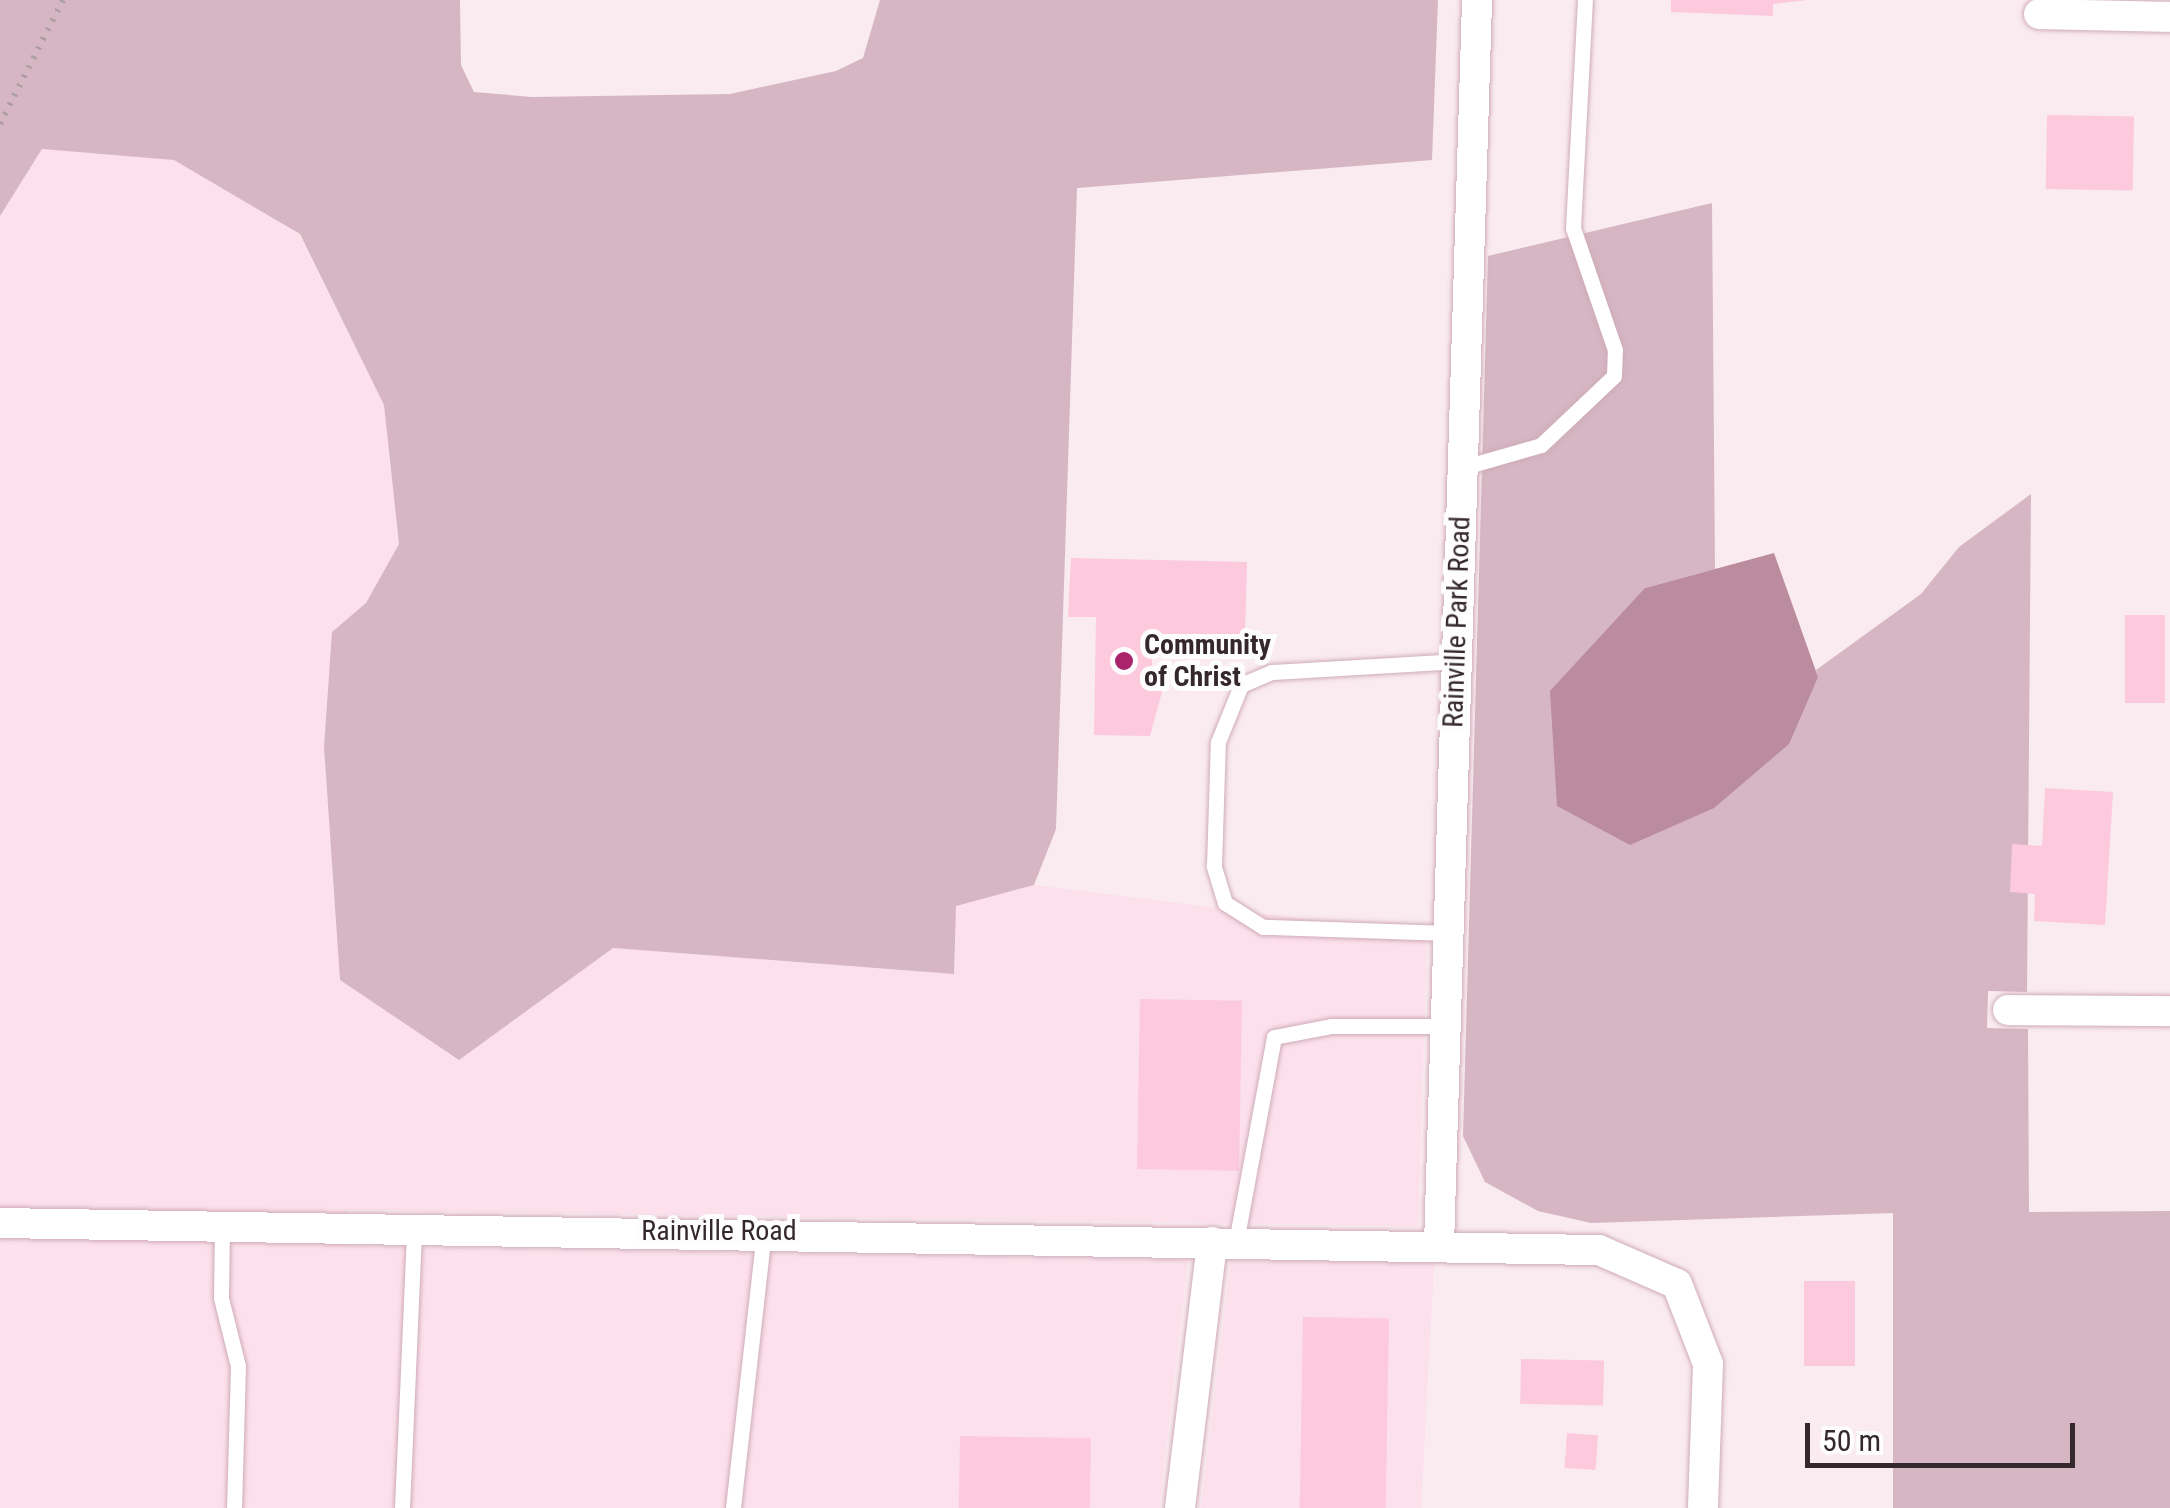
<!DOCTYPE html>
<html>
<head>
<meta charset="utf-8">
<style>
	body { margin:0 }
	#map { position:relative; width:2170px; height:1508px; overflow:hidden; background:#faebf0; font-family:"Roboto Condensed",sans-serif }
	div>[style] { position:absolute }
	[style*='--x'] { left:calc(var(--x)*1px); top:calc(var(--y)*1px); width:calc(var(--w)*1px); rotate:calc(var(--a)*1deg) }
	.built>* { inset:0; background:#fce0eb }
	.green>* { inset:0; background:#d5b6c2 }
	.water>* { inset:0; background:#bb8b9e }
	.building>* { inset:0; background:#fcc9dd; transform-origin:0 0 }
	.path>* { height:6px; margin-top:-3px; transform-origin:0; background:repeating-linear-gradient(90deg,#ac9ea3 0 2.5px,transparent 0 10.5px) }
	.roads { filter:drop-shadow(0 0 2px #cfabb9) drop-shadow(0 0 2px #cfabb9) }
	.lane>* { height:15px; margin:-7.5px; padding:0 7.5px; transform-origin:7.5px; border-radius:7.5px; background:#fff }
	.street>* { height:30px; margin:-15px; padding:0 15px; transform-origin:15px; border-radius:15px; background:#fff }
	.dots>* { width:28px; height:28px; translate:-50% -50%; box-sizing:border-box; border:5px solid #fdfdfd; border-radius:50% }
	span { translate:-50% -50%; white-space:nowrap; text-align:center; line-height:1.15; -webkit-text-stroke:10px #fdfdfd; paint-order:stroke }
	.street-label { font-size:28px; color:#35282d }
	.poi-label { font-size:28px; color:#35282d; font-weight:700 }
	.left { translate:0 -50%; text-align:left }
	.scale { position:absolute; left:1805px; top:1423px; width:270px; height:45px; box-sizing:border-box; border:5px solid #35282d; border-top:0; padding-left:12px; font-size:30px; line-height:35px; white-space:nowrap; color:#35282d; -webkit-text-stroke:8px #fdfdfd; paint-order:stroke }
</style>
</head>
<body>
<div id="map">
	<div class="built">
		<i style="clip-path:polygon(42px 149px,174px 159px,299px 234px,384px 405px,399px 544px,366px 603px,332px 633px,324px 747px,340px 980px,459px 1060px,612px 948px,954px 974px,955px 905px,1034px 885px,1427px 934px,1418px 1226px,347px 1210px,348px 1246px,1188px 1260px,1159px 1508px,0 1508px,0 216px)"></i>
		<i style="clip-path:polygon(1231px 1261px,1434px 1263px,1421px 1508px,1201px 1508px)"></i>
	</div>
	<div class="green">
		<i style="clip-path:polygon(0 0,460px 0,461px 65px,474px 92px,532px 97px,730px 94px,836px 71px,863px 58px,880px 0,1438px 0,1432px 160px,1077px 188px,1056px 829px,1034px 885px,956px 906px,954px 974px,613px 948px,459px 1060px,340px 980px,324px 747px,332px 632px,366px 603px,399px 544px,384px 405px,300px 234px,174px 160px,42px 149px,0 216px)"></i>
		<i style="clip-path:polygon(1712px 203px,1715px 569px,1645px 588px,1818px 678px,1816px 670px,1921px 594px,1959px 547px,2031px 494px,2027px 992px,1988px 991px,1987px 1028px,2028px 1029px,2029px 1212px,2170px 1211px,2170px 1508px,1893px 1508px,1893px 1213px,1591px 1223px,1538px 1211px,1485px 1182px,1463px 1136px,1488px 256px)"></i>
	</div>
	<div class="water">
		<i style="clip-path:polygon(1774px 553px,1818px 677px,1789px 744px,1714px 808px,1630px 845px,1557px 806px,1550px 691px,1645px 588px)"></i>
	</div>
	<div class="building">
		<i style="clip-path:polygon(1671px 0,1807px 0,1773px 4px,1773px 16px,1671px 12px)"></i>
		<i style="left:2047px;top:115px;width:87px;height:74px;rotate:1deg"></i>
		<i style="clip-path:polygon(1071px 558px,1247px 562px,1245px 635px,1153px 634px,1151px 687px,1163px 688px,1150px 736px,1094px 735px,1096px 617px,1068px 617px)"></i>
		<i style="left:2125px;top:615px;width:40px;height:88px"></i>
		<i style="clip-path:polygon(2045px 788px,2113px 792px,2105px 925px,2034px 921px,2035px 894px,2010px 892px,2012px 844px,2042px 846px)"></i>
		<i style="left:1140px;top:999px;width:102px;height:170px;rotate:1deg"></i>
		<i style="left:1804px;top:1281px;width:51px;height:85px"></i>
		<i style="left:1303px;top:1317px;width:86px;height:191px;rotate:1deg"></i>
		<i style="left:1521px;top:1359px;width:83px;height:45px;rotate:1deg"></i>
		<i style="left:1567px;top:1433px;width:31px;height:35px;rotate:4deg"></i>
		<i style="left:960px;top:1436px;width:131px;height:72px;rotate:1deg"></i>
	</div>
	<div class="path">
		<i style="--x:0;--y:124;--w:139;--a:-63.1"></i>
	</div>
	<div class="roads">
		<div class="lane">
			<i style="--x:1461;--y:468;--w:83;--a:-16"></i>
			<i style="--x:1541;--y:445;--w:100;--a:-43.4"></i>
			<i style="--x:1614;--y:376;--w:26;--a:-88"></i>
			<i style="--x:1615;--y:350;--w:129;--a:-109"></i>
			<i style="--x:1573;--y:228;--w:228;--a:-87"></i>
			<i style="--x:1448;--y:933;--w:185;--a:-178.1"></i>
			<i style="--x:1263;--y:927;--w:45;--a:-147.7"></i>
			<i style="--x:1225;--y:903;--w:39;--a:-107"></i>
			<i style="--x:1214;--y:866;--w:124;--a:-88.2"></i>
			<i style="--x:1218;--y:742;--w:61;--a:-68"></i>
			<i style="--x:1241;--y:685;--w:34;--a:-23"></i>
			<i style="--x:1272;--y:672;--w:184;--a:-3.4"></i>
			<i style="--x:222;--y:1226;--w:72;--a:90.8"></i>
			<i style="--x:221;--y:1298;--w:70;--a:76"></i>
			<i style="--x:238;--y:1366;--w:142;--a:91.6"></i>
			<i style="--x:1236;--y:1242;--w:208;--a:-79.5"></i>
			<i style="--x:1274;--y:1037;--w:58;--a:-10.9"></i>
			<i style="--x:1331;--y:1026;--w:114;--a:0"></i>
			<i style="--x:402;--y:1508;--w:280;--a:-87.5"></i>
			<i style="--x:733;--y:1508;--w:279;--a:-83.6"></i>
		</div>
		<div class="street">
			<i style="--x:2039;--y:14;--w:131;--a:1.3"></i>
			<i style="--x:2008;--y:1010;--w:162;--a:0.4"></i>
			<i style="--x:0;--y:1223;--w:1599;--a:0.97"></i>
			<i style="--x:1599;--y:1250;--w:85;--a:23.6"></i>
			<i style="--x:1677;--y:1284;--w:86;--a:68.8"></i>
			<i style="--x:1708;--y:1364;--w:144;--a:92"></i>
			<i style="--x:1439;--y:1245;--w:1246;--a:-88.25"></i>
			<i style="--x:1180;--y:1508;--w:268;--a:-83.1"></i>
		</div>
	</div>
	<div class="dots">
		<i style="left:1124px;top:661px;background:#aa246c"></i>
	</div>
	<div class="street-label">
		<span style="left:1457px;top:622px;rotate:-88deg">Rainville Park Road</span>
		<span style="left:719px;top:1231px">Rainville Road</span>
	</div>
	<div class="poi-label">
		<span class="left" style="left:1144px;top:661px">Community<br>of Christ</span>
	</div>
	<div class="scale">50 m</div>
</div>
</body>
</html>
